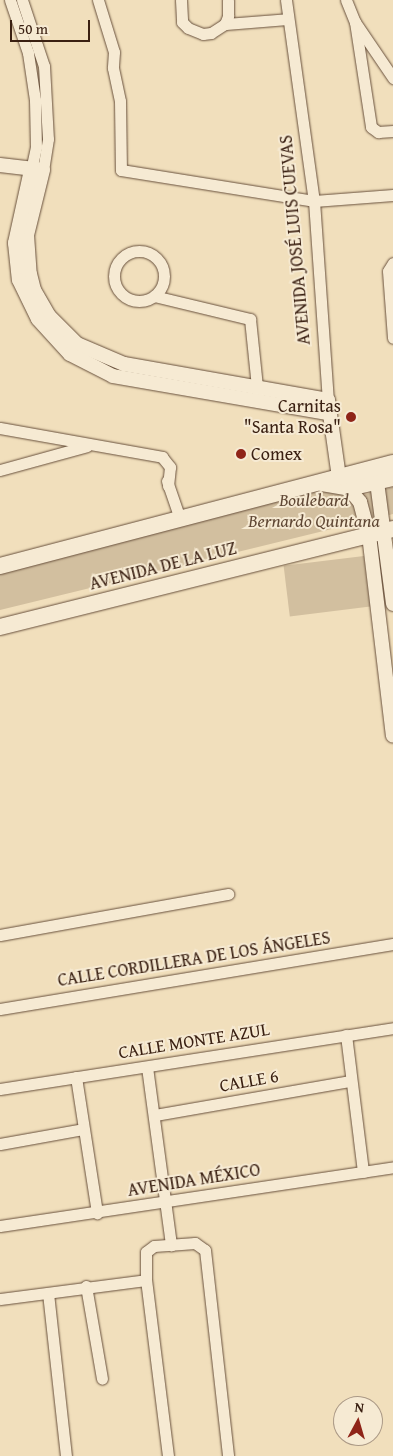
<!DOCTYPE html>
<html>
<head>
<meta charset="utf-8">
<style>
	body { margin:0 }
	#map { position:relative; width:393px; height:1456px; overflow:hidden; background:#f1dfbc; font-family:"Gentium Book Plus",serif }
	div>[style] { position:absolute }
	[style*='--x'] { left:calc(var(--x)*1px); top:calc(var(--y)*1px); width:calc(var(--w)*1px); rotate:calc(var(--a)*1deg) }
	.green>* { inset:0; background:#d2bf9f; transform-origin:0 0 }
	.roads { filter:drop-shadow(0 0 1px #68503c) drop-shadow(0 0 1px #68503c) }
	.minor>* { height:11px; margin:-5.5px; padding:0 5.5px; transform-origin:5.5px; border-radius:5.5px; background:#f6ead3 }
	.minor>.ring { margin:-5.5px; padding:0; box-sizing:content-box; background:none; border:11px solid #f6ead3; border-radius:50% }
	.tertiary>* { height:14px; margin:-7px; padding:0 7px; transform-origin:7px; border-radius:7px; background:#f6ead3 }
	.secondary>* { height:16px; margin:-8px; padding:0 8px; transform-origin:8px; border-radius:8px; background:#f6ead3 }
	.dots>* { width:14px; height:14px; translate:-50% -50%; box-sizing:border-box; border:2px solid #f6ead3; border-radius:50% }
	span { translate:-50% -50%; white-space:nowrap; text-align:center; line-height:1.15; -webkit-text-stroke:4px #f6ead3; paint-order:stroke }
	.street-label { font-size:18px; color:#3a2012 }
	.poi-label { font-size:18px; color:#3a2012 }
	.right { translate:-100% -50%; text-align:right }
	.left { translate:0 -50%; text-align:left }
	.park-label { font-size:18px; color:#604835; font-style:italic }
	.north { position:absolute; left:333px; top:1396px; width:50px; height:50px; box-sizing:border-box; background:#f6ead3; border:1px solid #ab9986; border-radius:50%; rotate:6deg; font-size:14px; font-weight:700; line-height:20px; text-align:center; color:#3a2012 }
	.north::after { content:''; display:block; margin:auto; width:18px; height:22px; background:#8f2418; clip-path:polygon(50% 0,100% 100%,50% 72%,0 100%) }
	.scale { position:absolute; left:10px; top:20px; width:80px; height:22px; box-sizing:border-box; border:2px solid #3a2012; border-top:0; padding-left:6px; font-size:15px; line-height:18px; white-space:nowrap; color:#3a2012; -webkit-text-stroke:4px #f6ead3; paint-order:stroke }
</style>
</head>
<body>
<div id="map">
	<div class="green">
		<i style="clip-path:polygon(393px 487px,393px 514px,0 610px,0 570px,317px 489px,356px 497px)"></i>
		<i style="left:364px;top:556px;width:51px;height:81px;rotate:83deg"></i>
	</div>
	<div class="roads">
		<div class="minor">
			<i style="--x:10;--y:0;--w:56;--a:71.2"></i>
			<i style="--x:28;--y:53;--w:48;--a:81.5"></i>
			<i style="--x:35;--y:100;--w:47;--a:88.8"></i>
			<i style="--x:36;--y:147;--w:24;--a:102"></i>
			<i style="--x:22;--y:0;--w:70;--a:71.6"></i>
			<i style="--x:44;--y:66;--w:73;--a:86.9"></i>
			<i style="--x:48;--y:139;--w:31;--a:99"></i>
			<i style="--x:98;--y:0;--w:54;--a:72.9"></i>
			<i style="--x:114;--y:52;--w:16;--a:94"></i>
			<i style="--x:113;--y:68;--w:34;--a:78"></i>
			<i style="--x:120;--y:101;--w:69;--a:89.2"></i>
			<i style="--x:121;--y:170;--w:195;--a:9.1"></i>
			<i style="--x:314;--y:201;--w:79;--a:-4.3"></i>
			<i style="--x:181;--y:0;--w:22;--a:87"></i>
			<i style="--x:182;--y:22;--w:8;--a:45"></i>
			<i style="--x:188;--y:28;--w:16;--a:22"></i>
			<i style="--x:203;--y:34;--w:8;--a:-7"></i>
			<i style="--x:211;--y:33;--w:17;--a:-33"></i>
			<i style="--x:225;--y:24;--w:9;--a:-69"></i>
			<i style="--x:228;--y:16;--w:16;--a:-90"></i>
			<i style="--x:286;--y:0;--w:203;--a:82.1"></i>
			<i style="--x:314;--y:201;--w:199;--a:86"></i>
			<i style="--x:346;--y:0;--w:24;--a:68"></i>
			<i style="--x:355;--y:22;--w:68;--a:55.8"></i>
			<i style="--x:355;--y:22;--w:106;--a:81.3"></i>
			<i style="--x:371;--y:127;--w:9;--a:36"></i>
			<i style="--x:378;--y:132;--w:15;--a:-4"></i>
			<i style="--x:225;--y:24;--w:63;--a:-4.5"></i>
			<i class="ring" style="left:114px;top:251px;width:39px;height:39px"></i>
			<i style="--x:393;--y:263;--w:9;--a:122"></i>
			<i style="--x:388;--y:271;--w:67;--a:85.7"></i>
			<i style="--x:154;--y:296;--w:99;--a:13.5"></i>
			<i style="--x:250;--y:319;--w:77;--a:84.1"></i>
			<i style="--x:0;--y:428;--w:165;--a:10.1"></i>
			<i style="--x:162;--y:457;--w:13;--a:51"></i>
			<i style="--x:170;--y:467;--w:19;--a:96"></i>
			<i style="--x:0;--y:470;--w:90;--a:-15.4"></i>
			<i style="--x:167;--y:481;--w:40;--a:71.1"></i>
			<i style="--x:0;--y:935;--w:232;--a:-10.2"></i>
			<i style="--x:0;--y:1009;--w:398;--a:-9.4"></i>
			<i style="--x:346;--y:1035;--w:138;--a:82.9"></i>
			<i style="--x:147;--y:1067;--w:180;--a:82.3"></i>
			<i style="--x:76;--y:1077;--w:138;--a:81.2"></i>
			<i style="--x:0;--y:1089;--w:398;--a:-8.8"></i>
			<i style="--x:155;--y:1115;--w:197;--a:-9.9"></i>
			<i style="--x:0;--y:1144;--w:84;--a:-10.2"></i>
			<i style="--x:0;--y:1226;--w:397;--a:-8.5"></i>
			<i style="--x:86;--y:1286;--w:94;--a:80.2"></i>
			<i style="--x:48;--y:1293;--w:164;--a:83.7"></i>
			<i style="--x:0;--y:1299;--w:147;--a:-7.4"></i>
			<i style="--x:168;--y:1456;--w:177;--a:-97.1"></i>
			<i style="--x:146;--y:1280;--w:28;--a:-90"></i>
			<i style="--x:146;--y:1252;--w:10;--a:-37"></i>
			<i style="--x:154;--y:1246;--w:41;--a:-4.2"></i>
			<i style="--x:195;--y:1243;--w:12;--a:35"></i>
			<i style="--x:205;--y:1250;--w:207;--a:83.6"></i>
		</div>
		<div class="tertiary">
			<i style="--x:0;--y:165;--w:43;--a:6.6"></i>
			<i style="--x:43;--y:170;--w:67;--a:103.8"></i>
			<i style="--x:27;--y:235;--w:39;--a:86"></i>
			<i style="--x:30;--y:274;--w:16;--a:76"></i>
			<i style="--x:34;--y:290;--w:30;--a:60"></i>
			<i style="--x:49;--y:316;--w:40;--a:45"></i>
			<i style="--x:77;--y:344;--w:51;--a:23.1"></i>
			<i style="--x:124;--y:364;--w:207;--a:10"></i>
			<i style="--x:328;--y:400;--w:78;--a:81.9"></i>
			<i style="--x:339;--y:477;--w:33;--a:50"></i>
			<i style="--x:360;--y:502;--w:34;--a:75"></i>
			<i style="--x:369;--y:535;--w:202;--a:83.2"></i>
			<i style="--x:31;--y:170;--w:75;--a:102.4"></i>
			<i style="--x:15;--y:243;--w:37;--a:84"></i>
			<i style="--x:19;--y:280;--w:43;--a:64"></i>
			<i style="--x:38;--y:319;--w:47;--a:47.6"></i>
			<i style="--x:70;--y:354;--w:48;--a:27.1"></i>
			<i style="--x:113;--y:376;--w:218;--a:9.8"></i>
			<i style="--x:377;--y:482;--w:123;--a:82.5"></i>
		</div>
		<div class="secondary">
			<i style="--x:322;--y:483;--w:27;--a:10"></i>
			<i style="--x:349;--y:488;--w:45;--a:-12.8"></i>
			<i style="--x:0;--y:566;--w:406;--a:-14.7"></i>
			<i style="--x:0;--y:627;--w:405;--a:-14"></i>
		</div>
	</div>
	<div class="dots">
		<i style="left:351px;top:417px;background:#8f2418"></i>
		<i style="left:241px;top:454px;background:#8f2418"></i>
	</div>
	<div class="street-label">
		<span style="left:295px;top:240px;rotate:-95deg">AVENIDA JOSÉ LUIS CUEVAS</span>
		<span style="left:163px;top:566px;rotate:-14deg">AVENIDA DE LA LUZ</span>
		<span style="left:194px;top:959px;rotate:-9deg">CALLE CORDILLERA DE LOS ÁNGELES</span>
		<span style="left:194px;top:1041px;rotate:-9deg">CALLE MONTE AZUL</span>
		<span style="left:249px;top:1081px;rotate:-10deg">CALLE 6</span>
		<span style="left:194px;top:1180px;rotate:-9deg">AVENIDA MÉXICO</span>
	</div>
	<div class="poi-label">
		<span class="right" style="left:341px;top:417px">Carnitas<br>"Santa Rosa"</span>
		<span class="left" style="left:251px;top:454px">Comex</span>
	</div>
	<div class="park-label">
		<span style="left:314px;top:511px">Boulebard<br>Bernardo Quintana</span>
	</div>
	<div class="north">N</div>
	<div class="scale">50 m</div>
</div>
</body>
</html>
